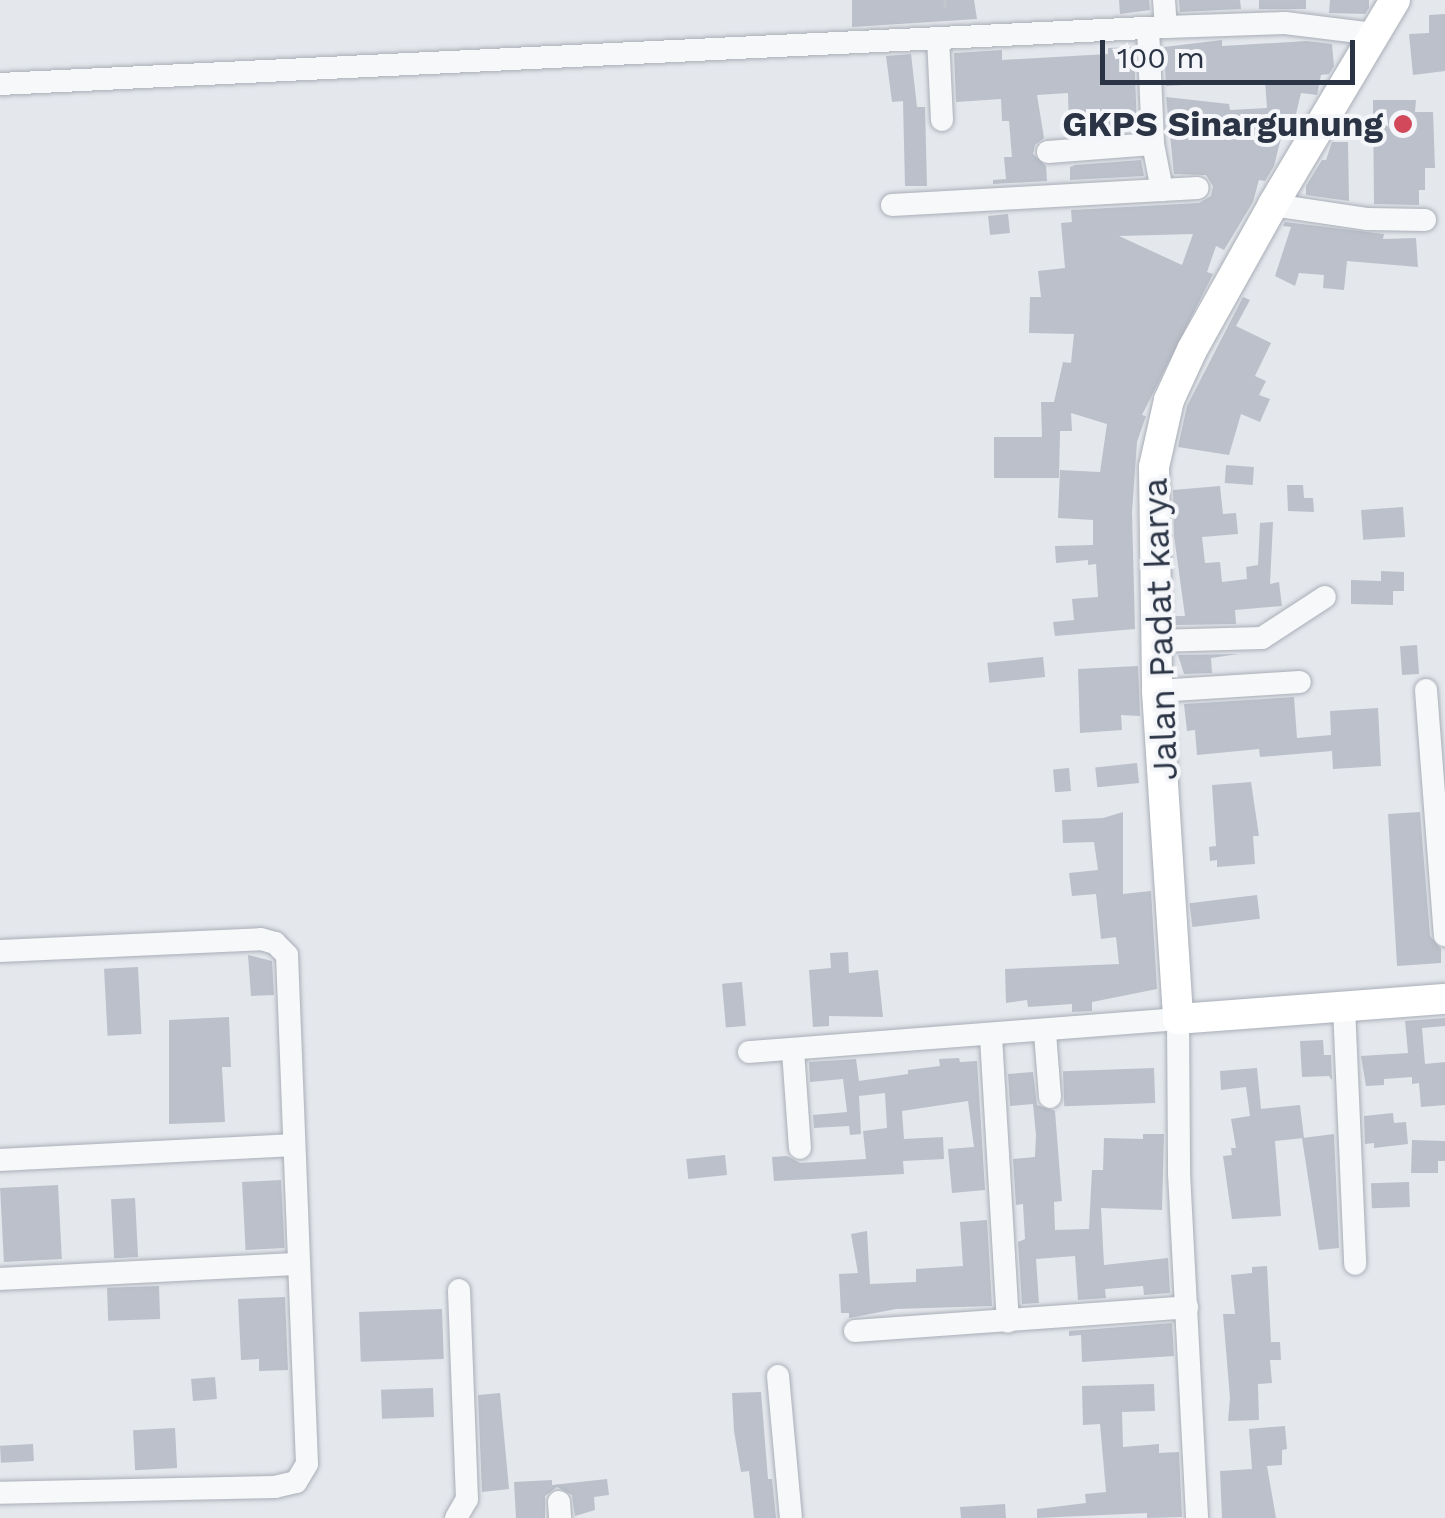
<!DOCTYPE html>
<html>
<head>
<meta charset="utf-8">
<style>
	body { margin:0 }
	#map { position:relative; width:1445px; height:1518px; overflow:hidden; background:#e4e7ec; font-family:"Work Sans",sans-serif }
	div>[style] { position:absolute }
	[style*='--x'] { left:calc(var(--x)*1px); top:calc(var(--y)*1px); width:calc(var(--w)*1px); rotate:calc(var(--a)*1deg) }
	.building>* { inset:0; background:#bbc0ca; transform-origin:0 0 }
	.path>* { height:2.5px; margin-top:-1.25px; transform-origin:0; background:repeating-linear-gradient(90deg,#c2c5cb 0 8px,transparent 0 16px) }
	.roads { filter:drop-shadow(0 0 2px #a9aeb7) drop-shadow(0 0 2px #a9aeb7) }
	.minor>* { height:22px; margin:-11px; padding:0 11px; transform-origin:11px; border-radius:11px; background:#f7f8fa }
	.major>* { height:30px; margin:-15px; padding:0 15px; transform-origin:15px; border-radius:15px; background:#fff }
	.dots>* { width:28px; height:28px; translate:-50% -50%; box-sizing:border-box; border:5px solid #f4f6f9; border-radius:50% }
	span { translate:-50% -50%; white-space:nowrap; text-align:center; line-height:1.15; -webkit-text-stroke:8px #f4f6f9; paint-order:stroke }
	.poi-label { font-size:35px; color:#2b3445; font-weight:700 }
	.right { translate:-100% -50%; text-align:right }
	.street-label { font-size:35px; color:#2b3445 }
	.scale { position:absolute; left:1100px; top:40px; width:255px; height:45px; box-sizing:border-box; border:5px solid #2b3445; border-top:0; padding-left:12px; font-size:30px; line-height:35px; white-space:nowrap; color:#2b3445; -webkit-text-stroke:8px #f4f6f9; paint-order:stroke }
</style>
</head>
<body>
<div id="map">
	<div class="building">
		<i style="clip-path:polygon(852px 0,974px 0,977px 19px,852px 27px)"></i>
		<i style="clip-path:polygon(1119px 0,1149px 0,1150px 10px,1120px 14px)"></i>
		<i style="clip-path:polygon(1179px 0,1240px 0,1241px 9px,1180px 12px)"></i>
		<i style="left:1259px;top:0;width:47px;height:9px"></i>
		<i style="clip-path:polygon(1330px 0,1369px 0,1369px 8px,1365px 14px,1329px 13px)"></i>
		<i style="clip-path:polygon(1445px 14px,1445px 71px,1413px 75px,1409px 34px,1429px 33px,1429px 15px)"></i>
		<i style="clip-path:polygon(evenodd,1222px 40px,1222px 46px,1307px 41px,1332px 44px,1334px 66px,1329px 74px,1321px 75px,1317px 95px,1301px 93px,1291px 135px,1282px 134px,1274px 166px,1265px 181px,1259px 180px,1253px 202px,1224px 250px,1216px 246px,1207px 272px,1213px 274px,1142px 415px,1146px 416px,1137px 442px,1132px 512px,1135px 629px,1055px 636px,1053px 622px,1074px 620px,1072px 599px,1098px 597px,1096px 564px,1088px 565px,1088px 560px,1056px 563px,1055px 546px,1093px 545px,1093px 520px,1058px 518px,1060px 470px,1100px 472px,1107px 424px,1071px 413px,1072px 431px,1060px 431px,1059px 478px,994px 478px,994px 437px,1042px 437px,1041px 402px,1054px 402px,1063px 362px,1071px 363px,1074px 334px,1029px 333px,1030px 297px,1041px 297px,1038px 271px,1065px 268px,1061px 223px,1072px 222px,1071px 210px,1199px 203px,1211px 196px,1213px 186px,1206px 175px,1174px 174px,1166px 97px,1229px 104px,1230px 110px,1267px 108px,1265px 80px,1166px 86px,1164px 47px,1222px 40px,1193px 234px,1182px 265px,1119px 236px,1193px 234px)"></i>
		<i style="clip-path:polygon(1134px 47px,1137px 130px,1079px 135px,1078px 130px,1069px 130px,1068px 93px,1037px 95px,1044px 138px,1035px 145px,1033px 154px,1046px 166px,1047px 181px,993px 184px,993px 180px,1006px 179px,1004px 157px,1012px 157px,1009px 121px,1002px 121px,1001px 99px,956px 102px,954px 53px,1002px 50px,1002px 60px,1108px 54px,1108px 48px)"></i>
		<i style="clip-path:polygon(911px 54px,917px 107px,925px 107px,927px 186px,905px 186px,903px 101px,892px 102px,886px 56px)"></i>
		<i style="clip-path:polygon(1373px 100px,1416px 100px,1415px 112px,1433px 112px,1435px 168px,1425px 168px,1425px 190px,1419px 190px,1419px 205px,1374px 204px)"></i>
		<i style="clip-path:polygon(1332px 142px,1348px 142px,1349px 201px,1306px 195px,1306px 186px,1322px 160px,1326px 160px)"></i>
		<i style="clip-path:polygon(1141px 160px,1144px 176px,1070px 180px,1070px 167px,1075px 165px)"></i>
		<i style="left:1008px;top:214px;width:19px;height:20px;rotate:84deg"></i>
		<i style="clip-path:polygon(1285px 222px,1384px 234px,1383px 239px,1416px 238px,1418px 267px,1347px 261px,1344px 290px,1323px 288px,1324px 275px,1299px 273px,1295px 286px,1275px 276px,1291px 227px,1283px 226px)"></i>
		<i style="clip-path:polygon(1243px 297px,1250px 300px,1236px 326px,1271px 343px,1255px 376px,1266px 381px,1259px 395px,1270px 399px,1260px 422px,1241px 414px,1229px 455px,1178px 447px,1187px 406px)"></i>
		<i style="left:1226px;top:465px;width:28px;height:18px;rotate:4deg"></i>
		<i style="clip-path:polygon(1287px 485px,1303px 485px,1304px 498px,1313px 498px,1314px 512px,1288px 511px)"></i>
		<i style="clip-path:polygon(1220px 486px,1223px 514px,1236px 513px,1238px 534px,1202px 537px,1205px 563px,1220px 562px,1222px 582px,1247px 579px,1246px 567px,1258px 565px,1260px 523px,1273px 522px,1270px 584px,1279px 582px,1282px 606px,1235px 610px,1236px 624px,1175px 625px,1175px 616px,1185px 616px,1174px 536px,1173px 490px)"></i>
		<i style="left:1403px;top:507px;width:30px;height:42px;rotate:86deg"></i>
		<i style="clip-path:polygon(1381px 571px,1404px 572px,1404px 591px,1393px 591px,1393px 605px,1351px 604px,1351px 580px,1381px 581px)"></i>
		<i style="left:1417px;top:645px;width:29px;height:17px;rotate:86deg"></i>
		<i style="clip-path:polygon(1238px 654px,1211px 658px,1212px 673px,1184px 674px,1178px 655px)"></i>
		<i style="left:1043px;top:657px;width:20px;height:56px;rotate:84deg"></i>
		<i style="clip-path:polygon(1138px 666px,1140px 716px,1121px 715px,1122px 730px,1080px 733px,1078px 669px)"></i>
		<i style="clip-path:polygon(1294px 697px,1297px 738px,1331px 735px,1330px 711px,1378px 708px,1381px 766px,1333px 769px,1332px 751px,1260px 757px,1259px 749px,1197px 755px,1195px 730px,1187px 731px,1184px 704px)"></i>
		<i style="left:1137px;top:763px;width:20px;height:42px;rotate:84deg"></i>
		<i style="left:1069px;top:768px;width:23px;height:16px;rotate:85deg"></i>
		<i style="clip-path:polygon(1251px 782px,1259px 836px,1253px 836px,1255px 864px,1217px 867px,1217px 860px,1210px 861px,1209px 847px,1216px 846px,1212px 785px)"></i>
		<i style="clip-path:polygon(1123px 812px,1123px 894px,1151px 891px,1157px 989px,1092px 1002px,1092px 1011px,1072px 1012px,1072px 1004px,1028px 1007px,1027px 1000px,1006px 1003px,1005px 969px,1119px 964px,1116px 937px,1101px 939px,1096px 894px,1072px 896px,1069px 873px,1098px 870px,1094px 842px,1063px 843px,1062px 820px,1103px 818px)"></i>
		<i style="clip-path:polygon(1420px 812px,1430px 936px,1441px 949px,1441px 963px,1397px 966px,1388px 814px)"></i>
		<i style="left:1257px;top:895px;width:24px;height:68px;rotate:83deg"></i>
		<i style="clip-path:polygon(848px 952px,849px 973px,878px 970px,883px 1017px,829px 1016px,829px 1026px,813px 1027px,809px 970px,831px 968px,830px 953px)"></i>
		<i style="clip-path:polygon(248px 955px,272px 961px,274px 995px,251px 996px)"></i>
		<i style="left:138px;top:967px;width:67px;height:34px;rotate:87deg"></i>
		<i style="left:742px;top:982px;width:44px;height:20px;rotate:85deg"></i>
		<i style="clip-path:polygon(229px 1017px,231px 1067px,222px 1067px,225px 1122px,169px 1124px,169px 1020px)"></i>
		<i style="clip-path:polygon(1445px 1018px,1445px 1026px,1422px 1028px,1425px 1064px,1445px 1062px,1445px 1105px,1421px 1107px,1419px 1083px,1412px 1084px,1412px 1077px,1384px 1079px,1384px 1085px,1366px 1086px,1361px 1056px,1408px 1053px,1405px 1021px)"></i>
		<i style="clip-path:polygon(1323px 1040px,1324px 1055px,1331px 1055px,1332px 1080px,1329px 1076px,1302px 1077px,1300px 1041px)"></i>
		<i style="clip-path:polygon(959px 1058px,960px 1062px,977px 1061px,985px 1190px,952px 1193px,948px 1149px,974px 1147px,968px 1101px,902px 1111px,904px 1139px,943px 1137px,944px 1159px,903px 1161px,904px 1174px,774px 1181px,772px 1157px,787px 1156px,800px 1163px,866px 1159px,863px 1131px,887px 1128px,885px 1093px,859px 1096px,861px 1134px,850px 1135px,849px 1126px,814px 1128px,813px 1115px,847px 1112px,843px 1079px,810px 1082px,809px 1062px,856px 1059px,859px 1081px,908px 1074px,908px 1070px,940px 1066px,939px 1059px)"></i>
		<i style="left:1154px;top:1068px;width:35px;height:91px;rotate:88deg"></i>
		<i style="clip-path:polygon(1257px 1068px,1261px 1109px,1300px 1105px,1304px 1138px,1275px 1141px,1281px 1216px,1232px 1219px,1223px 1156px,1232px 1155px,1231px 1148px,1236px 1148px,1231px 1119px,1250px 1116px,1246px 1087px,1221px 1090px,1220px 1071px)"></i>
		<i style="clip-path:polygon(1033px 1072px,1037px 1105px,1055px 1111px,1062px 1201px,1054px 1202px,1055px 1230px,1089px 1229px,1092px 1170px,1103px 1170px,1104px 1138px,1143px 1139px,1143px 1134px,1164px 1134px,1162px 1210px,1101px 1208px,1104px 1265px,1168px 1258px,1170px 1293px,1144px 1295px,1143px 1286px,1105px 1289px,1106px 1298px,1078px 1300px,1075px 1256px,1036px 1259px,1039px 1303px,1022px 1304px,1018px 1242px,1025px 1239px,1023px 1204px,1016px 1205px,1013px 1159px,1035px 1157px,1036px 1135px,1033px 1104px,1010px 1106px,1008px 1074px)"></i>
		<i style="clip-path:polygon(1393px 1113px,1394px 1123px,1406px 1122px,1408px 1144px,1374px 1148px,1374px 1143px,1365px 1144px,1364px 1116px)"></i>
		<i style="clip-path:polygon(1334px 1134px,1339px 1248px,1319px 1250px,1302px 1138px)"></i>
		<i style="clip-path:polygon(1412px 1140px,1445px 1141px,1445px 1161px,1438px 1161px,1438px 1173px,1411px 1173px)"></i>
		<i style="left:725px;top:1155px;width:20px;height:39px;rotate:84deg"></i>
		<i style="left:281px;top:1180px;width:68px;height:39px;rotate:87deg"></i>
		<i style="left:1409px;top:1182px;width:25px;height:38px;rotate:88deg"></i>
		<i style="left:58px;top:1185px;width:74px;height:58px;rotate:87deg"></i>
		<i style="left:135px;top:1198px;width:59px;height:24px;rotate:87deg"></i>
		<i style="clip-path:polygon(987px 1220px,992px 1306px,896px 1309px,849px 1318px,849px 1313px,841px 1313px,839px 1274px,858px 1273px,851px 1234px,867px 1231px,870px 1284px,916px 1282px,916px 1269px,963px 1266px,960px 1222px)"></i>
		<i style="clip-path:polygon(1267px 1266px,1271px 1342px,1280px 1342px,1281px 1360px,1270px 1360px,1272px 1383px,1258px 1384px,1259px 1420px,1228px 1421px,1230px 1398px,1223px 1314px,1235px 1314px,1231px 1275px,1252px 1273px,1252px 1267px)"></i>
		<i style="left:159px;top:1286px;width:33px;height:52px;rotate:88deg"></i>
		<i style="clip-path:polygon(285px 1297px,288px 1370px,259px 1371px,259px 1359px,241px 1360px,238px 1299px)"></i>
		<i style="left:442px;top:1309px;width:50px;height:83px;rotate:88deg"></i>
		<i style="clip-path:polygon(1172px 1323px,1174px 1356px,1082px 1362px,1081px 1335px,1069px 1336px,1069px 1331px)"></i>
		<i style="left:215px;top:1377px;width:22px;height:24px;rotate:85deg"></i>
		<i style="clip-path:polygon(1154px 1384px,1155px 1411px,1122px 1412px,1123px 1447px,1159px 1444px,1159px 1453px,1179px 1452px,1182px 1517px,1147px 1518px,1147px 1513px,1037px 1518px,1037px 1509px,1086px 1503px,1085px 1494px,1106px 1492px,1100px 1424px,1083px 1425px,1082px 1386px)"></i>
		<i style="left:433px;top:1388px;width:29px;height:52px;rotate:88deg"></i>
		<i style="clip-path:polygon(761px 1392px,768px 1479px,772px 1479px,776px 1518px,754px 1518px,749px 1471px,741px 1472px,734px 1431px,732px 1393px)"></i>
		<i style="clip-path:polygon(500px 1393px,509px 1489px,482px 1492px,478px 1395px)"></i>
		<i style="clip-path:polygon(1285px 1426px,1287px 1449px,1282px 1450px,1282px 1465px,1267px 1466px,1276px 1518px,1222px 1518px,1220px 1471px,1252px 1469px,1249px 1429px)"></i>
		<i style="left:175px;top:1428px;width:40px;height:42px;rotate:87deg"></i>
		<i style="left:33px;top:1444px;width:17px;height:33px;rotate:87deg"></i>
		<i style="clip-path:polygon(607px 1479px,609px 1495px,594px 1497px,595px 1510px,575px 1516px,572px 1495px,557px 1487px,545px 1496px,545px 1518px,516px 1518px,514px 1482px,552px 1480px,552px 1485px)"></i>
		<i style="clip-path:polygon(1005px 1504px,1006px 1518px,961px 1518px,960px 1507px)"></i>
	</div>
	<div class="path">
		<i style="--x:945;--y:0;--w:16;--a:83"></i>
	</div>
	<div class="roads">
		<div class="minor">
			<i style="--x:1164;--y:0;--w:27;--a:86"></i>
			<i style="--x:1148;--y:28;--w:116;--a:87.5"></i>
			<i style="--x:938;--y:38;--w:82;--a:87.2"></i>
			<i style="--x:0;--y:84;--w:1167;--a:-2.8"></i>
			<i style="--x:1166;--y:27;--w:119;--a:-1.9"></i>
			<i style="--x:1285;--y:23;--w:91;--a:7"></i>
			<i style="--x:1048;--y:152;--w:105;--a:-4.4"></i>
			<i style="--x:1153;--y:144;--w:47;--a:78.9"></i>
			<i style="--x:892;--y:205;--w:306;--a:-3.2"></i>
			<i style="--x:1273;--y:205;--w:96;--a:8.4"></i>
			<i style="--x:1368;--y:219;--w:57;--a:1"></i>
			<i style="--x:1155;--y:641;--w:107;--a:-1.6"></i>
			<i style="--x:1262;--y:638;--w:75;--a:-33.1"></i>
			<i style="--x:1426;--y:690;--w:246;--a:85.6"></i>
			<i style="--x:1157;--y:691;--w:143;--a:-3.6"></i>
			<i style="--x:0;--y:951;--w:261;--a:-2.6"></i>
			<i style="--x:261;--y:939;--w:15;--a:16"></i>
			<i style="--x:275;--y:943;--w:17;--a:45"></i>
			<i style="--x:287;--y:955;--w:509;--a:87.75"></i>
			<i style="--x:307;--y:1464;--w:21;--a:121"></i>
			<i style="--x:296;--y:1482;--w:22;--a:167"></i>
			<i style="--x:275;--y:1487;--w:275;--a:178.8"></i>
			<i style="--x:1344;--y:1007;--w:257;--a:87.5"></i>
			<i style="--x:1045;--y:1033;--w:64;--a:85.5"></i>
			<i style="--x:991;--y:1037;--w:285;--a:86.6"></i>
			<i style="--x:793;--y:1051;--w:97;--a:85.9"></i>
			<i style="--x:749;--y:1052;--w:430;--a:-4.4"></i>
			<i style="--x:1178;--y:1019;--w:154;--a:89.6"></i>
			<i style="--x:1179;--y:1173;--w:345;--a:87"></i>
			<i style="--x:0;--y:1160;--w:294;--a:-2.9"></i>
			<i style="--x:0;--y:1279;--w:299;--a:-2.9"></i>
			<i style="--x:855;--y:1331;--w:333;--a:-4.1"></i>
			<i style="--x:778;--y:1376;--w:143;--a:84.8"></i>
			<i style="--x:559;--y:1502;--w:16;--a:86"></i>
			<i style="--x:456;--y:1518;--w:22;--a:-60"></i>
			<i style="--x:467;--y:1499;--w:209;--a:-92.2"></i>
		</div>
		<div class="major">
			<i style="--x:1395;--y:0;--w:239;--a:120.8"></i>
			<i style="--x:1273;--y:205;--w:166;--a:119.2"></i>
			<i style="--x:1192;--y:350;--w:55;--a:114.7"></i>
			<i style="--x:1169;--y:400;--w:69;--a:102.6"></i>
			<i style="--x:1154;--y:467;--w:224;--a:89.2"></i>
			<i style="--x:1157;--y:691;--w:329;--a:86.3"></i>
			<i style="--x:1178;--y:1019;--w:268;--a:-4.3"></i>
		</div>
	</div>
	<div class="dots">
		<i style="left:1403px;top:124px;background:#d1495b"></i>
	</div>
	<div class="poi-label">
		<span class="right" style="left:1383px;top:124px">GKPS Sinargunung</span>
	</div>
	<div class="street-label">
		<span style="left:1160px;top:629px;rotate:-92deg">Jalan Padat karya</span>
	</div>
	<div class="scale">100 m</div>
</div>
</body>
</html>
